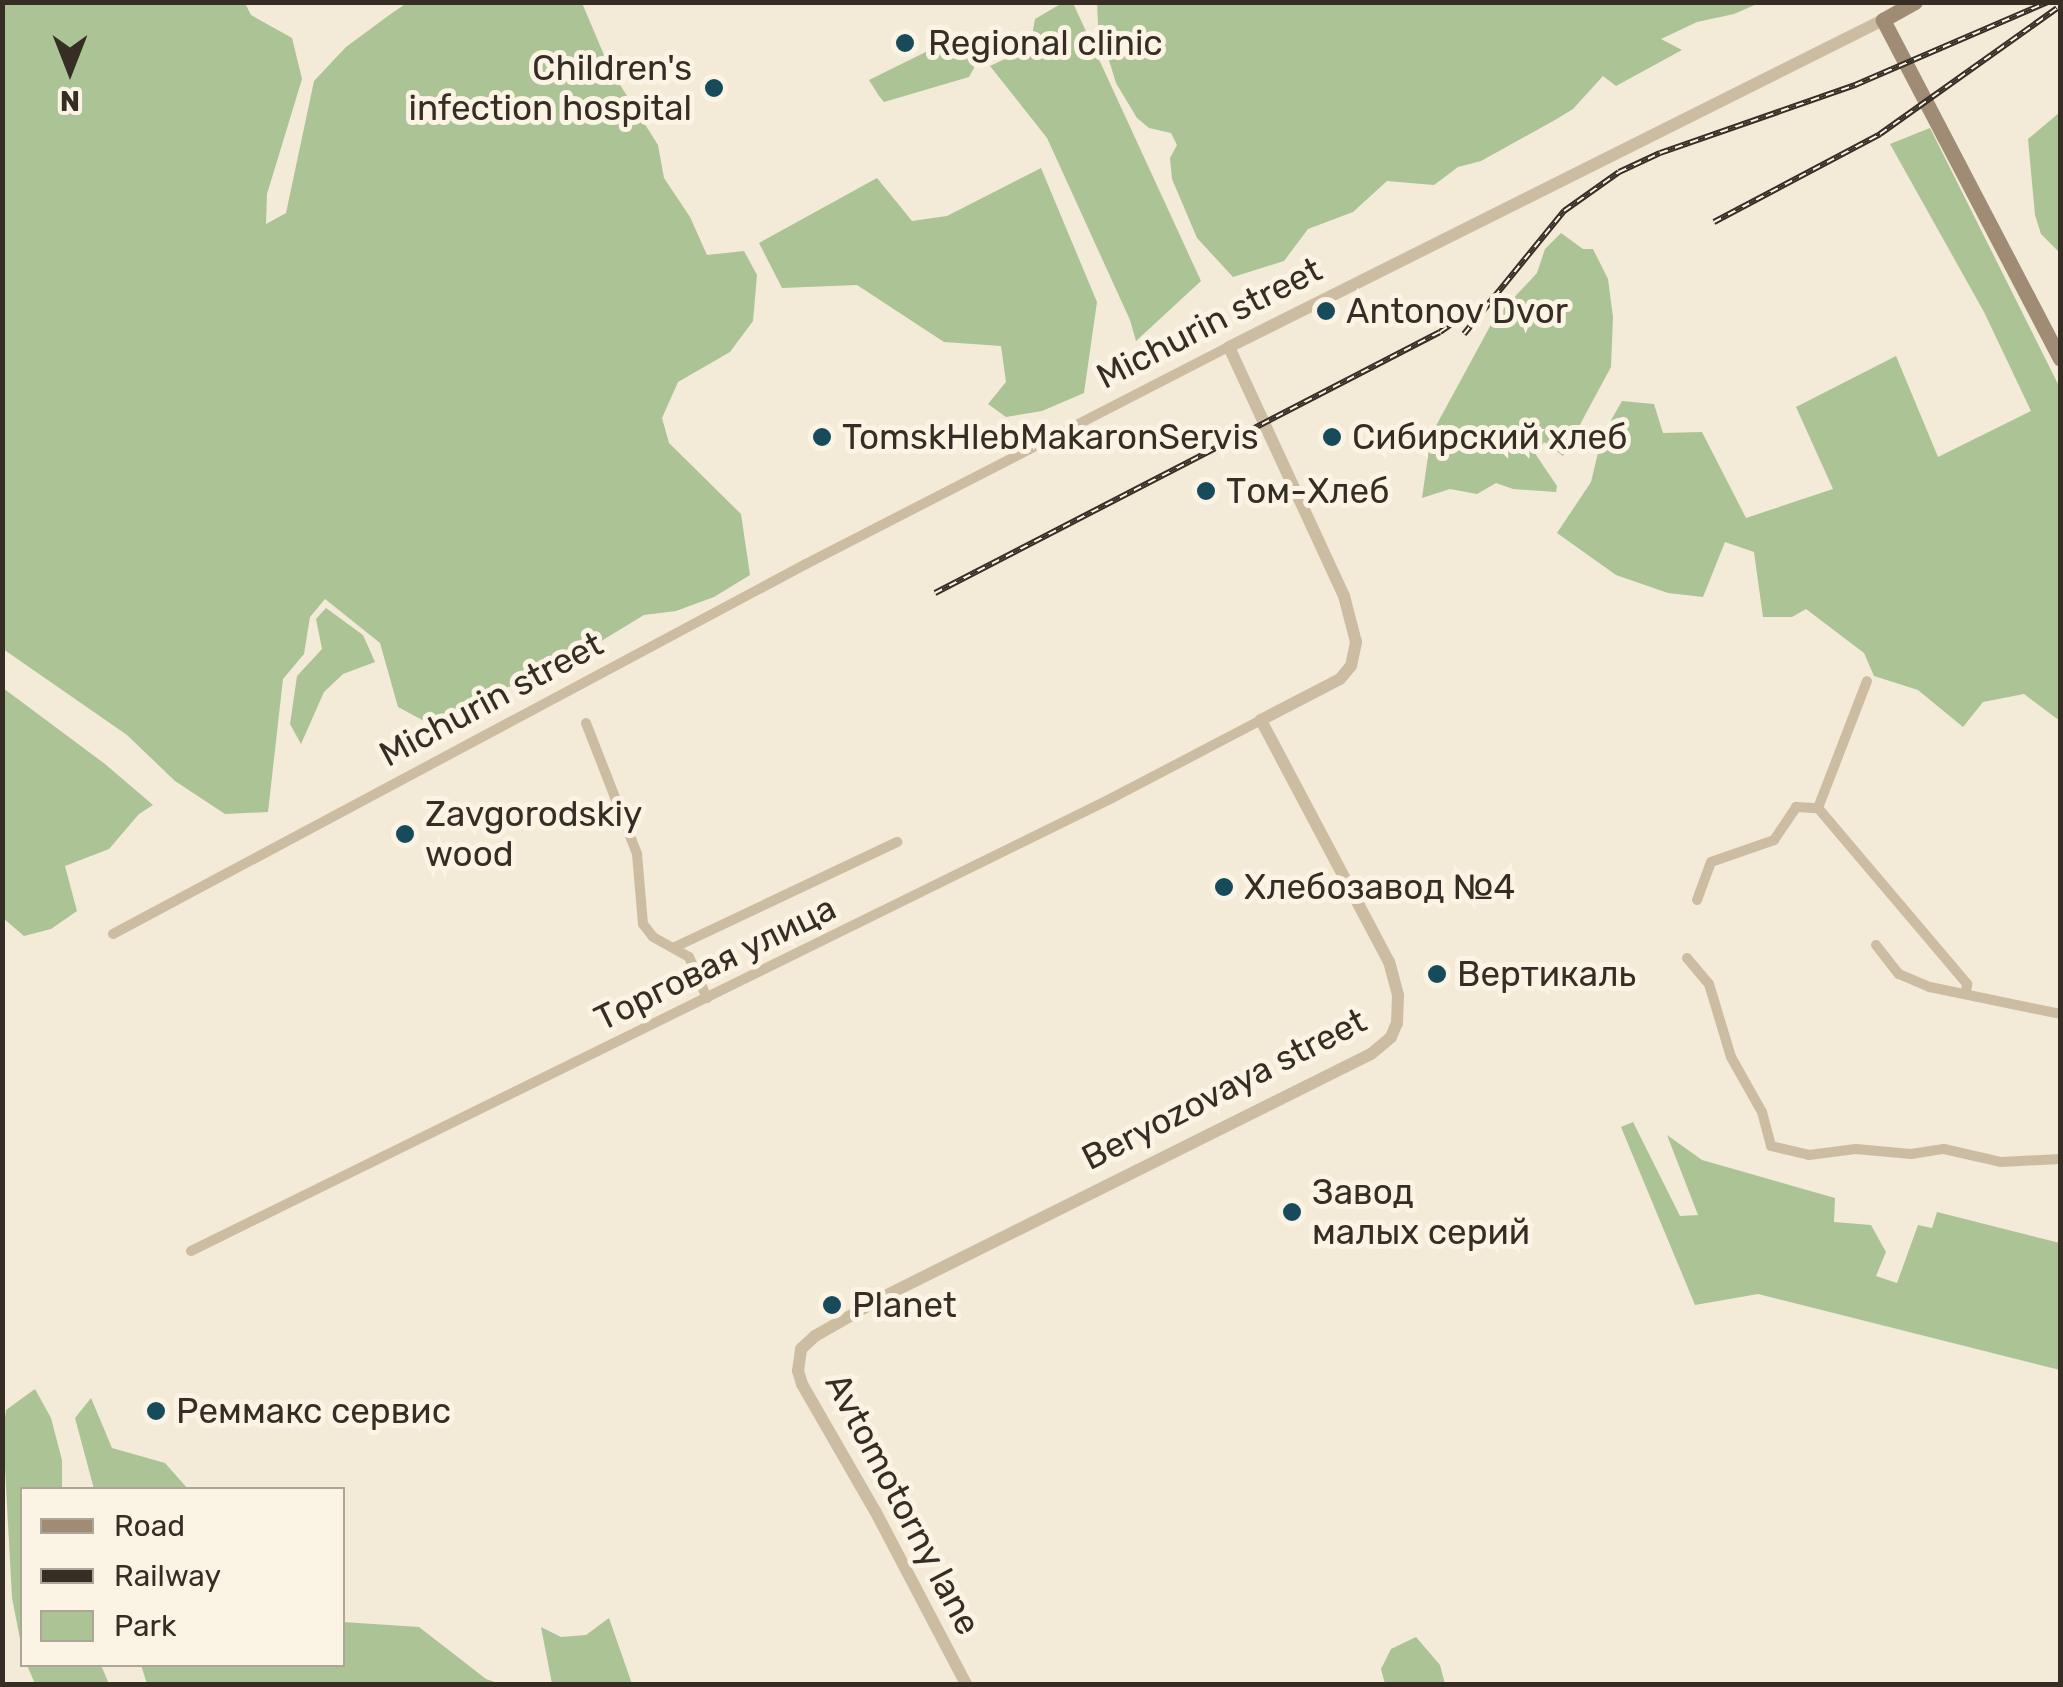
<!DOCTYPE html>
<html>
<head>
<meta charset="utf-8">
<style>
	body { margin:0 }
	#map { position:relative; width:2063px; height:1687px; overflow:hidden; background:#f3ebd7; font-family:Rubik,sans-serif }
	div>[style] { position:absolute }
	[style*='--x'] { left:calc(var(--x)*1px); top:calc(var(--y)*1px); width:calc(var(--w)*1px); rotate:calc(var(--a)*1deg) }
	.green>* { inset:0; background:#acc396 }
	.minor>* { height:10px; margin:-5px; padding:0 5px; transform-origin:5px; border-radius:5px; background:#ccbda2 }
	.tertiary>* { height:12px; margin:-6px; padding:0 6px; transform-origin:6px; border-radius:6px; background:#ccbda2 }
	.secondary>* { height:15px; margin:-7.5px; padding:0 7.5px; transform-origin:7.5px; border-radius:7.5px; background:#a08c74 }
	.rail>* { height:6px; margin-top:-3px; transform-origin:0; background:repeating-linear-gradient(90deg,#fbf4e4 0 8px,#362e25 0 16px); box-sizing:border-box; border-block:2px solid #362e25 }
	.dots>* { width:28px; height:28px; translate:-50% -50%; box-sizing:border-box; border:5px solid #fbf4e4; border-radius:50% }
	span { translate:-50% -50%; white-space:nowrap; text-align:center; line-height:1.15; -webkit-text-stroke:10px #fbf4e4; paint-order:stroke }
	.poi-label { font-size:35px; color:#362e25 }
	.left { translate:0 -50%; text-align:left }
	.right { translate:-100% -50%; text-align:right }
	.street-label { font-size:35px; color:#362e25 }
	.frame { position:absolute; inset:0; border:5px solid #362e25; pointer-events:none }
	.legend { position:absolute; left:20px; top:1487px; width:325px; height:180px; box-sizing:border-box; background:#fbf4e4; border:2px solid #aca598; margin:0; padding:12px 18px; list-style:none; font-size:30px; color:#362e25 }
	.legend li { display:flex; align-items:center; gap:20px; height:50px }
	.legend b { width:50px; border:2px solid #aca598 }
	.north { position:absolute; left:20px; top:20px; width:100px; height:100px; -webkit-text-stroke:8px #fbf4e4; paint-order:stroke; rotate:180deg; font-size:28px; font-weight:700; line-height:40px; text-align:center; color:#362e25 }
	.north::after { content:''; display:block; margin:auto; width:35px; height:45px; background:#362e25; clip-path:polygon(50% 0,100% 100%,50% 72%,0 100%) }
</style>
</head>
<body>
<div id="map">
	<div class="green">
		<i style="clip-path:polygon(1064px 2px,1073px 3px,1201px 281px,1136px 341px,1130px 320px,1047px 138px,990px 66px,1030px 47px,1035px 19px)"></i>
		<i style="clip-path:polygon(1097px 2px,1756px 2px,1757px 4px,1734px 14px,1697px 22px,1661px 39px,1682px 50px,1616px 86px,1603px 76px,1573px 109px,1555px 120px,1481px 161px,1458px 167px,1434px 185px,1387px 181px,1353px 212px,1308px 229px,1284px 261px,1233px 277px,1197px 238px,1172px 179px,1170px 158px,1177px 145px,1171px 133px,1149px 128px,1137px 118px,1116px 83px,1098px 25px)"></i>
		<i style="clip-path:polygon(2px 3px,245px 3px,251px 15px,292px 38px,302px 79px,267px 194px,266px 224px,286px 213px,314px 81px,346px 47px,392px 13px,407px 3px,582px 3px,610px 69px,658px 145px,664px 178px,690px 217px,707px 255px,744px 251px,757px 275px,753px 321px,730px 352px,678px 382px,662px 418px,669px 443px,741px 514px,750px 575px,714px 597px,676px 611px,644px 615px,565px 663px,426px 722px,398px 707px,380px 643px,325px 599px,310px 617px,304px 654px,283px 679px,268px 812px,225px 814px,175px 781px,127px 735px,3px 649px)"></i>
		<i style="clip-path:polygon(946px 42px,959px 48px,975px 66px,969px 77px,884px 102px,879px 96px,869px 80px)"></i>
		<i style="clip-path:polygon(2060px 112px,2060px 253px,2041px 234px,2035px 215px,2028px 139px)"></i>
		<i style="clip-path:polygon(1930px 128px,2060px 388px,2060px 721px,2024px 694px,1983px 702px,1963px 727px,1918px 690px,1874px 676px,1864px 653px,1806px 609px,1792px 617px,1763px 617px,1754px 552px,1725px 542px,1703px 597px,1668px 593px,1616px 575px,1557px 533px,1591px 482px,1602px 436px,1622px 401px,1654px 404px,1663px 433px,1702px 432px,1746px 518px,1833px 489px,1796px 407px,1896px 356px,1938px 457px,2031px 411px,1984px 312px,1890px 144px)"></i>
		<i style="clip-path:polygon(1041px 168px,1097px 302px,1084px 393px,1042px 411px,1006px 417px,988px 404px,1006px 382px,1001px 346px,944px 342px,857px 285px,782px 288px,759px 243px,877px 178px,912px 221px,947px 216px)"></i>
		<i style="clip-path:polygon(1561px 233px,1583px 249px,1593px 249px,1608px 279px,1613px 317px,1611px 367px,1563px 456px,1544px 442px,1536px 455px,1557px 486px,1556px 492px,1513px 489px,1496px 483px,1477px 494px,1450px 489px,1422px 498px,1431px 435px,1494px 319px,1537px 273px,1545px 249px)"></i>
		<i style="clip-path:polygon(326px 608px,363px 635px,375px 662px,343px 674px,324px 692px,301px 744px,290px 724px,297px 676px,322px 649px,316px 619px)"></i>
		<i style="clip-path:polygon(3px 688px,105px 764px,153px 805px,139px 814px,109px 849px,65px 866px,77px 911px,51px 929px,24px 936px,3px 918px)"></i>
		<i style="clip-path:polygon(1633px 1122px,1680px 1216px,1698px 1215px,1667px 1135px,1702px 1160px,1835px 1198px,1834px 1222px,1871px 1225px,1886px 1252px,1876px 1276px,1897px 1283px,1918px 1225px,1932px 1228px,1937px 1212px,2060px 1243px,2060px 1370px,1758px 1294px,1695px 1305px,1621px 1127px)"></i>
		<i style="clip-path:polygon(35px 1389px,51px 1418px,62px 1460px,62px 1489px,22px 1490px,22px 1649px,12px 1598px,3px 1431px,6px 1410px)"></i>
		<i style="clip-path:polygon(91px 1398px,112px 1448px,165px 1463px,188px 1489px,94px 1489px,75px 1418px)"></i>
		<i style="clip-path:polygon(609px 1618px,632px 1684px,552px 1684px,541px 1627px,561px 1637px,586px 1635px)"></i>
		<i style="clip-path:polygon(343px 1622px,419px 1627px,486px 1679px,501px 1684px,147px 1684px,141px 1665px,342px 1664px)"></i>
		<i style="clip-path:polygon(1416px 1637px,1440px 1665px,1445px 1684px,1385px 1684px,1381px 1669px,1391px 1649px)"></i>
		<i style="clip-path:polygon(27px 1665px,101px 1665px,109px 1684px,35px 1684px)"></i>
	</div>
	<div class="minor">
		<i style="--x:586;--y:723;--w:141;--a:68.7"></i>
		<i style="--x:637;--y:854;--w:70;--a:85.1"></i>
		<i style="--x:643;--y:924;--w:16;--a:52"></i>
		<i style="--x:653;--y:937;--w:41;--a:29.1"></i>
		<i style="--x:689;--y:957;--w:45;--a:66.3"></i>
		<i style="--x:1818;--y:808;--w:136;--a:-68.9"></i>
		<i style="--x:1697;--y:900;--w:40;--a:-69.8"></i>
		<i style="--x:1711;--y:862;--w:67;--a:-19.2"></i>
		<i style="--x:1774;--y:840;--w:40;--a:-56"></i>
		<i style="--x:1796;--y:807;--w:22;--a:3"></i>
		<i style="--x:1818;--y:808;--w:231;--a:49.7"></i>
		<i style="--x:1967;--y:984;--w:9;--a:96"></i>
		<i style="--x:113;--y:934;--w:786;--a:-28.1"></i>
		<i style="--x:806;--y:564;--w:475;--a:-27.2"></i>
		<i style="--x:1876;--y:945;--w:37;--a:52"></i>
		<i style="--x:1899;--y:974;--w:34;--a:23"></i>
		<i style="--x:1930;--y:987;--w:133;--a:11.7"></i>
		<i style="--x:675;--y:947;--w:246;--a:-25.3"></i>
		<i style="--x:1687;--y:958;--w:34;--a:50"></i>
		<i style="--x:1709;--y:984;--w:76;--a:73.2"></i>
		<i style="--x:1731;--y:1057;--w:63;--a:60.6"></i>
		<i style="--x:1762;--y:1112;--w:35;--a:75"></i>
		<i style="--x:1771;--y:1146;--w:39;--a:13"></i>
		<i style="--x:1809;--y:1155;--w:47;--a:-7.3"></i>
		<i style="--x:1856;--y:1149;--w:55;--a:5.2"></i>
		<i style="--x:1911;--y:1154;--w:33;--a:-9"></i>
		<i style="--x:1944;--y:1149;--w:58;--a:12.8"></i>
		<i style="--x:2001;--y:1162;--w:59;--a:-2.9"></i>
		<i style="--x:191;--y:1251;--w:1026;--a:-26.19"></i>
		<i style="--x:1112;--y:798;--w:168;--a:-27.6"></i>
	</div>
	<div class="tertiary">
		<i style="--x:966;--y:1684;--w:195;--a:-117.7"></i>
		<i style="--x:875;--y:1511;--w:146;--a:-119.9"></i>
		<i style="--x:802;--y:1384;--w:14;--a:-107"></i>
		<i style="--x:798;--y:1371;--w:22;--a:-82"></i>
		<i style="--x:801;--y:1349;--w:19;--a:-43"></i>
		<i style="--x:815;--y:1336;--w:81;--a:-29.7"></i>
		<i style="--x:885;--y:1296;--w:543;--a:-26.47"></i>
		<i style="--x:1371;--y:1054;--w:26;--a:-40"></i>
		<i style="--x:1391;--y:1037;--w:15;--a:-67"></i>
		<i style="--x:1397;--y:1023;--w:28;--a:-88"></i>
		<i style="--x:1398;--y:995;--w:34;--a:-105"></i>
		<i style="--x:1389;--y:962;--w:274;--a:-117.9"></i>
		<i style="--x:1261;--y:720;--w:89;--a:-27.4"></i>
		<i style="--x:1340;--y:679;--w:17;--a:-50"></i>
		<i style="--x:1351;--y:666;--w:25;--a:-78"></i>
		<i style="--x:1356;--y:642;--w:48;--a:-104.6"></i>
		<i style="--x:1344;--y:596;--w:274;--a:-114.8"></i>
		<i style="--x:1229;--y:347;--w:731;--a:-26.57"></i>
	</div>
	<div class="secondary">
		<i style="--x:1915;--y:2;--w:37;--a:151"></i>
		<i style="--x:1883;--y:20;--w:382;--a:62.4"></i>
	</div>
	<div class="rail">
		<i style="--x:1714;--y:222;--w:188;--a:-27.9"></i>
		<i style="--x:1880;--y:134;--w:217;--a:-35.4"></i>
		<i style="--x:1464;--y:334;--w:159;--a:-50.9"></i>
		<i style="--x:1564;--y:211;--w:67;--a:-35.3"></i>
		<i style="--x:1619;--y:172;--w:45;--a:-24.9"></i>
		<i style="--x:1660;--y:153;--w:207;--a:-19.2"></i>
		<i style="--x:1855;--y:85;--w:210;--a:-23.3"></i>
		<i style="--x:935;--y:593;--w:568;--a:-27.33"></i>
		<i style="--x:1440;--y:332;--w:44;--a:-34.8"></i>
	</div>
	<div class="dots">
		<i style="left:905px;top:43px;background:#174b5b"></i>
		<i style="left:714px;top:88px;background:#174b5b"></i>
		<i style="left:1326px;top:311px;background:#174b5b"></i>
		<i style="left:822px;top:437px;background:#174b5b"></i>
		<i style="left:1332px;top:437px;background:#174b5b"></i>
		<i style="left:1206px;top:491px;background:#174b5b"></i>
		<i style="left:405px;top:834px;background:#174b5b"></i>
		<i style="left:1224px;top:887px;background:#174b5b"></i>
		<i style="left:1437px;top:974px;background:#174b5b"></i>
		<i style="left:1292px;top:1212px;background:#174b5b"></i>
		<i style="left:832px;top:1305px;background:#174b5b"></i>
		<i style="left:156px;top:1411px;background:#174b5b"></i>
	</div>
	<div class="poi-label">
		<span class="left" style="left:928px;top:43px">Regional clinic</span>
		<span class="right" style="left:692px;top:88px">Children's<br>infection hospital</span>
		<span class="left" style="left:1346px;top:311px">Antonov Dvor</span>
		<span class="left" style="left:842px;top:437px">TomskHlebMakaronServis</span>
		<span class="left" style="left:1352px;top:437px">Сибирский хлеб</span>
		<span class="left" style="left:1226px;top:491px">Том-Хлеб</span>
		<span class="left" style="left:425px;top:834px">Zavgorodskiy<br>wood</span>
		<span class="left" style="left:1244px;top:887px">Хлебозавод №4</span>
		<span class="left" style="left:1457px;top:974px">Вертикаль</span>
		<span class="left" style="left:1312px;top:1212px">Завод<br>малых серий</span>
		<span class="left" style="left:852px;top:1305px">Planet</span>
		<span class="left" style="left:176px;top:1411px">Реммакс сервис</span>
	</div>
	<div class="street-label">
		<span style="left:1209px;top:323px;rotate:-27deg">Michurin street</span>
		<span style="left:491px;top:699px;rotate:-28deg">Michurin street</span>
		<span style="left:715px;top:963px;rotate:-26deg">Торговая улица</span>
		<span style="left:1224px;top:1089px;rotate:-27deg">Beryozovaya street</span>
		<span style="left:903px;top:1504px;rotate:62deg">Avtomotorny lane</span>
	</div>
	<div class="frame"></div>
	<ul class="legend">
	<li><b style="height:12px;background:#a08c74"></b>Road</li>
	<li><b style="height:12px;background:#362e25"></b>Railway</li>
	<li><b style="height:28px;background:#acc396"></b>Park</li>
	</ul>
	<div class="north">N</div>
</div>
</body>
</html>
